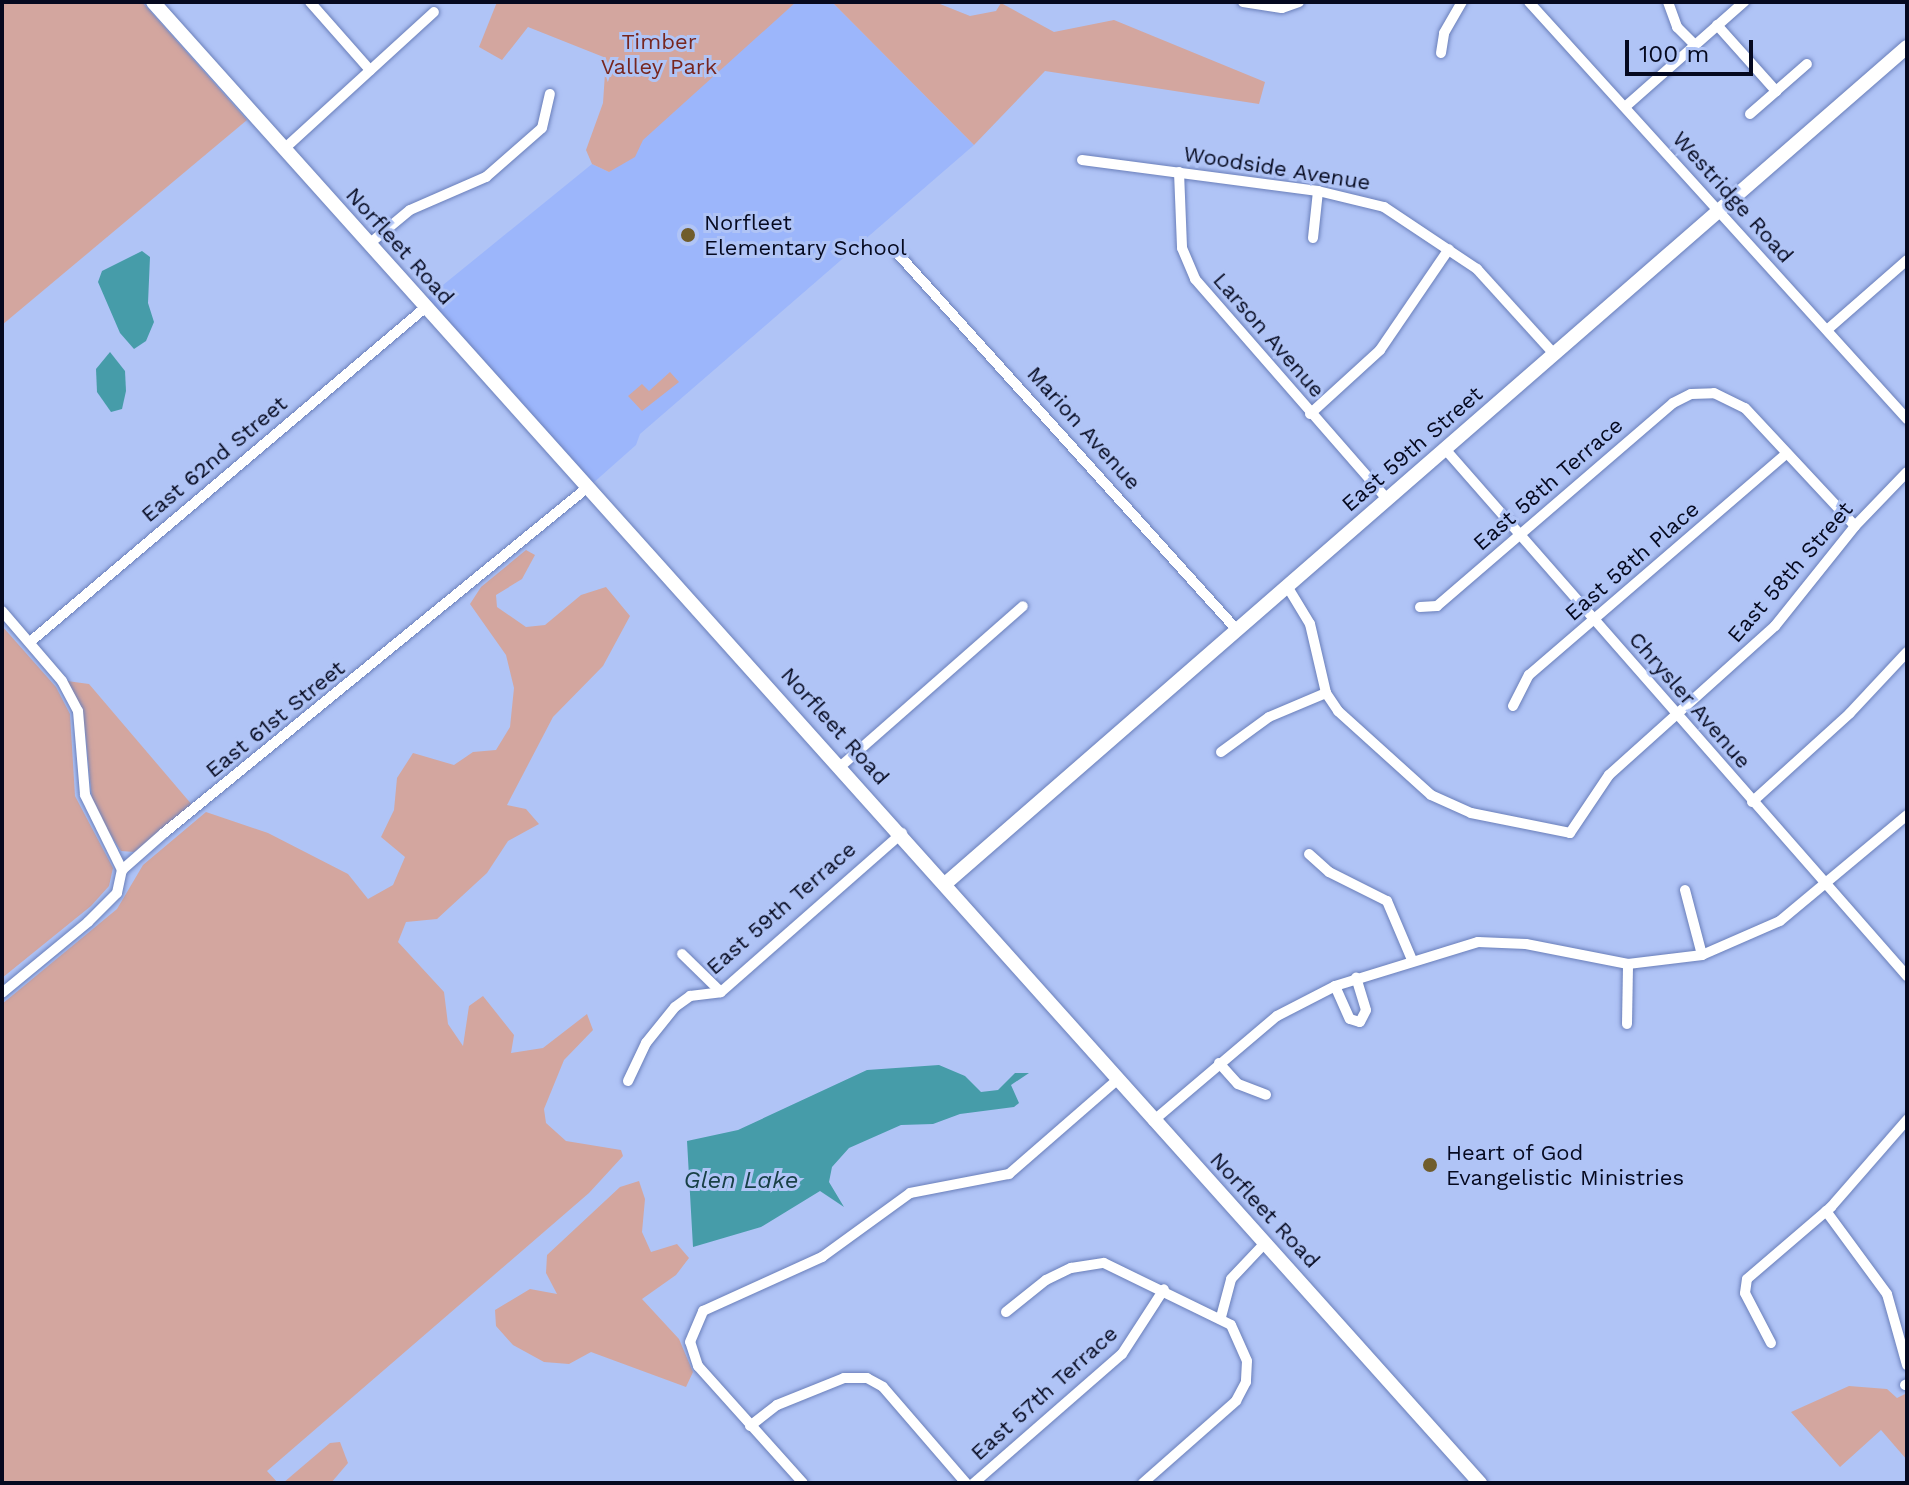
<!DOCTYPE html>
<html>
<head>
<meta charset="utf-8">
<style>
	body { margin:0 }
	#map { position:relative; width:1909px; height:1485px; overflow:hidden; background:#b0c4f6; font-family:"Work Sans",sans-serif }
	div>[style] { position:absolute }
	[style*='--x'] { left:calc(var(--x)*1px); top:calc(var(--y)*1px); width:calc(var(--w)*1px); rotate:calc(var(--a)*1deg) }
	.built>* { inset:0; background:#9cb6fb }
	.green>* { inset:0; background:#d3a69f }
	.water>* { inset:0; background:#469ca9 }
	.roads { filter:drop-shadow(0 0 2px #6a7fba) drop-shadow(0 0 2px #6a7fba) }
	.street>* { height:10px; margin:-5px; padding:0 5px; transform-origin:5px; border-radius:5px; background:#fff }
	.secondary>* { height:14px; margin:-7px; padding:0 7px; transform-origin:7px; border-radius:7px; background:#fff }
	.dots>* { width:22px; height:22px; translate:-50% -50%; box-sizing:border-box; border:4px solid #b0c4f6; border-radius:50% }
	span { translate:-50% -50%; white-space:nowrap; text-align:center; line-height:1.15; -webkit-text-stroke:6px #b0c4f6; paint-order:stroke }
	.park-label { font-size:22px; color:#77261f }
	.street-label { font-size:22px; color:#05091f }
	.poi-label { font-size:22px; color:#05091f }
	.left { translate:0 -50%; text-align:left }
	.water-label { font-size:24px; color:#184046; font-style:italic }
	.frame { position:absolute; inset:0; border:4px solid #05091f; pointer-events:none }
	.scale { position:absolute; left:1625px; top:40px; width:128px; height:36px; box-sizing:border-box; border:4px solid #05091f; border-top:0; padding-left:10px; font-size:24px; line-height:28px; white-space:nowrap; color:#05091f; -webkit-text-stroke:6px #b0c4f6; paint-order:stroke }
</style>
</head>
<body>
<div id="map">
	<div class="built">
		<i style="clip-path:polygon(796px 2px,832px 2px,974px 145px,640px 434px,636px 445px,592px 484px,427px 298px,592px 164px,609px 172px,651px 124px)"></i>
	</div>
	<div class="green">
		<i style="clip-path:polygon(2px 2px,142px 2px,247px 120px,2px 325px)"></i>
		<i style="clip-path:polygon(497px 2px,796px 2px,643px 140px,635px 157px,609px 172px,592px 164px,586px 150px,603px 103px,606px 58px,528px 27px,502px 60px,479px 47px)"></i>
		<i style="clip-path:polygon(832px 2px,935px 2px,970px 16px,996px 11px,1001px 3px,1054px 32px,1114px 20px,1265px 82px,1259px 104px,1045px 71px,974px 145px)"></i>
		<i style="clip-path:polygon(670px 372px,679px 382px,642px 411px,628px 396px,642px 384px,649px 391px)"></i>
		<i style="clip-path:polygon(526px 550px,535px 555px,522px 579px,496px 595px,497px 607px,526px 627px,545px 625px,581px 595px,606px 587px,630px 616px,603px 666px,553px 717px,507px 805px,526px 809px,539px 824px,508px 841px,487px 873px,437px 919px,406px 922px,398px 942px,444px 992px,448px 1024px,463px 1046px,469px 1006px,483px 996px,514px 1035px,511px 1053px,543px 1048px,587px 1014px,593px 1030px,564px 1060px,544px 1109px,546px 1123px,566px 1141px,621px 1150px,623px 1156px,589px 1193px,267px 1471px,278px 1483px,2px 1483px,2px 1004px,117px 909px,143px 865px,206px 812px,268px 833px,348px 874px,368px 899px,393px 885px,405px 857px,381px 837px,394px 810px,397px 778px,413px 753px,454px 765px,473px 752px,496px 750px,510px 727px,514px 688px,506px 655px,470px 604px,481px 587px)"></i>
		<i style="clip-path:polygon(2px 626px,56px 687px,70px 714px,75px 796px,113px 868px,109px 886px,91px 906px,2px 978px)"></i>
		<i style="clip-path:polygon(67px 681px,89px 684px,193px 806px,134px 852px,121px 851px,93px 808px,85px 730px)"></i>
		<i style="clip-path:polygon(639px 1181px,645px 1199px,642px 1232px,651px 1252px,677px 1244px,689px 1258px,676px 1275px,642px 1299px,679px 1339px,693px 1372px,686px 1387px,591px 1352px,569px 1364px,544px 1362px,513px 1345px,496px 1326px,495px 1310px,530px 1289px,557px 1294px,546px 1273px,547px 1255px,620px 1187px)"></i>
		<i style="clip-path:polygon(1849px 1386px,1887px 1389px,1897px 1398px,1907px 1393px,1907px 1460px,1881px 1430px,1840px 1467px,1791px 1412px)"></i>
		<i style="clip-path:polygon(340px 1442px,348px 1463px,331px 1483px,283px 1483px,330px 1443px)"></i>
	</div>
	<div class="water">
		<i style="clip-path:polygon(142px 251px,150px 257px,148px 303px,154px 322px,146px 341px,134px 349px,120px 333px,98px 282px,102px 271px)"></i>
		<i style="clip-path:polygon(110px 352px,125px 371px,126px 391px,122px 409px,111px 412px,97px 392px,96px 369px)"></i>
		<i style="clip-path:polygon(939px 1065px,965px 1076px,981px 1092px,998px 1090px,1015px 1073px,1029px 1073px,1011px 1085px,1019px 1103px,1014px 1107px,960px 1114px,933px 1124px,901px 1125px,849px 1148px,832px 1167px,829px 1182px,844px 1207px,820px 1191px,761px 1227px,693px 1247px,687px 1141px,738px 1130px,867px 1070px)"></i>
	</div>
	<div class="roads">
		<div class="street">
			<i style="--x:310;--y:2;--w:91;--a:48.6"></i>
			<i style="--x:1243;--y:2;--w:39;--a:9"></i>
			<i style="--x:1282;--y:8;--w:18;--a:-19"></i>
			<i style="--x:1529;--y:2;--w:563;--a:47.81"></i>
			<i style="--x:1668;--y:2;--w:27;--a:70"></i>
			<i style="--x:1677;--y:27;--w:24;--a:45"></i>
			<i style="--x:1717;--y:25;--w:89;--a:48.2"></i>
			<i style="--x:1776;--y:91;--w:41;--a:-41.1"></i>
			<i style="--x:1441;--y:53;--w:20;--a:-81"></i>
			<i style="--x:1444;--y:33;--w:36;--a:-60"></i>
			<i style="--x:1625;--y:107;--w:159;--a:-41.4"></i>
			<i style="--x:1750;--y:114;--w:35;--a:-41"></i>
			<i style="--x:284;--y:149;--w:203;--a:-42.4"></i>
			<i style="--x:1082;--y:160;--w:238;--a:7.5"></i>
			<i style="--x:1318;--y:191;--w:68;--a:13.6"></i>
			<i style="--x:1384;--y:207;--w:112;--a:33.7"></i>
			<i style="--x:1477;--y:269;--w:115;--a:47.8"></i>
			<i style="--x:1179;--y:172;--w:76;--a:87.7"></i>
			<i style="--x:1182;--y:248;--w:34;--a:67"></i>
			<i style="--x:1195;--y:279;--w:292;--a:48.9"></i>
			<i style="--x:1313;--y:238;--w:47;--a:-83.9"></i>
			<i style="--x:369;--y:244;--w:53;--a:-39.7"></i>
			<i style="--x:410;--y:210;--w:83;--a:-23.5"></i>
			<i style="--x:486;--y:177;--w:74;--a:-41.2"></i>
			<i style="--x:542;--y:128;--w:35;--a:-77"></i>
			<i style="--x:899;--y:255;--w:505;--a:47.97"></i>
			<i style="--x:1827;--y:330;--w:106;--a:-41.2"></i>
			<i style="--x:1310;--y:414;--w:95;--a:-42.4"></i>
			<i style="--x:1380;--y:350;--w:122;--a:-55.7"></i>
			<i style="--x:1445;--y:449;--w:701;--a:48.76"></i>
			<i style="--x:1287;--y:586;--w:44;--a:58.8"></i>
			<i style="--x:1310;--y:624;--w:71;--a:76.9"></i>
			<i style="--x:1326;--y:693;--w:22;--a:56"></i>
			<i style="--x:1338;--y:711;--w:125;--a:42.1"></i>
			<i style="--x:1431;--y:795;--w:44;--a:24.2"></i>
			<i style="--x:1471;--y:813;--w:101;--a:11.4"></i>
			<i style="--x:1570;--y:833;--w:70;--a:-56.1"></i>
			<i style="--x:1609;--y:775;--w:223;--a:-41.9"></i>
			<i style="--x:1775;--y:626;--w:128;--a:-51.3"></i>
			<i style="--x:1855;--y:526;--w:75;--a:-46.1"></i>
			<i style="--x:1420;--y:607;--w:17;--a:-3"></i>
			<i style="--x:1437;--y:606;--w:311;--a:-40.7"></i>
			<i style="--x:1673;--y:403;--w:20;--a:-27"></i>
			<i style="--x:1691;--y:394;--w:23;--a:-2"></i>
			<i style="--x:1714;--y:393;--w:34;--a:26"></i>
			<i style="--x:1745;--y:408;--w:161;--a:47"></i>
			<i style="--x:2;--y:611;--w:92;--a:49.4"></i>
			<i style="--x:62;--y:681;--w:34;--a:62"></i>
			<i style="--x:78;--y:711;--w:84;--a:85.2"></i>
			<i style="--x:85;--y:795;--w:84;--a:63.7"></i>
			<i style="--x:30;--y:642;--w:519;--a:-40.23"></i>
			<i style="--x:1513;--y:706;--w:35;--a:-63"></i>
			<i style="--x:1529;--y:675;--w:340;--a:-40.7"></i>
			<i style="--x:1221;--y:752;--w:59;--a:-36.1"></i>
			<i style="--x:1269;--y:717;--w:62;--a:-22.8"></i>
			<i style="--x:841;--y:766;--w:242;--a:-41.3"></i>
			<i style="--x:1752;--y:802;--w:132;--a:-42.2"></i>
			<i style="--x:1850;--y:713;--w:83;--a:-46.9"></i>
			<i style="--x:1309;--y:854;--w:27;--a:42"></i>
			<i style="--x:1329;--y:872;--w:65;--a:26.6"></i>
			<i style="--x:1387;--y:901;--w:64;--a:67"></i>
			<i style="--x:1685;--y:890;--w:67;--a:75.3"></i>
			<i style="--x:682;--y:954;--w:54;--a:44.3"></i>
			<i style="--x:1335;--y:986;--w:36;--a:66"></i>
			<i style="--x:1350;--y:1019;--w:10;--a:17"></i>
			<i style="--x:1360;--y:1022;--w:13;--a:-63"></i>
			<i style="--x:1366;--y:1010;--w:34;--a:-107"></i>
			<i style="--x:2;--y:993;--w:112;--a:-39.5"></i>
			<i style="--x:88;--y:922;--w:41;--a:-45"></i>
			<i style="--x:117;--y:893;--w:24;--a:-78"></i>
			<i style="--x:122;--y:870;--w:56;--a:-41.4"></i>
			<i style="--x:164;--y:833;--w:547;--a:-39.22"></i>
			<i style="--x:1627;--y:1024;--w:60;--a:-89"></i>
			<i style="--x:1219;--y:1063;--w:28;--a:48"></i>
			<i style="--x:1238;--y:1084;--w:30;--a:21"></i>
			<i style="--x:628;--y:1081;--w:42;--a:-64.7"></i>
			<i style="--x:646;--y:1043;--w:46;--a:-51.1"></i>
			<i style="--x:675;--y:1007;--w:19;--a:-36"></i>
			<i style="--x:690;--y:996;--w:31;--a:-7"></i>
			<i style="--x:721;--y:992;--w:241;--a:-41.3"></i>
			<i style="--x:1153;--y:1121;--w:162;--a:-40.3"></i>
			<i style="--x:1277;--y:1016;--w:65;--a:-27.3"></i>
			<i style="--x:1335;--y:986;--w:150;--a:-17.1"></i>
			<i style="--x:1478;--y:942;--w:48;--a:2.4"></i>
			<i style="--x:1526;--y:944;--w:104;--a:11.1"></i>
			<i style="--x:1628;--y:964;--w:75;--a:-6.9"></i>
			<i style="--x:1702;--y:955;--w:85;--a:-23.6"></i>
			<i style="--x:1780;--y:921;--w:165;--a:-39.8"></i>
			<i style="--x:1826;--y:1211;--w:103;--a:53.7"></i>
			<i style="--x:1887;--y:1294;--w:74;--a:74.3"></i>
			<i style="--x:1006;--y:1312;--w:51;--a:-38.7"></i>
			<i style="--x:1046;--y:1280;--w:28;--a:-26"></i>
			<i style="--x:1071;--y:1268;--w:33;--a:-9"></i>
			<i style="--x:1104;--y:1263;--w:141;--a:26"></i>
			<i style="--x:1231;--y:1325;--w:39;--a:66"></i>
			<i style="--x:1247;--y:1361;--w:21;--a:93"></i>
			<i style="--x:1246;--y:1382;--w:21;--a:118"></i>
			<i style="--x:1236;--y:1401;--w:124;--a:138.6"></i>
			<i style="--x:1221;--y:1317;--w:39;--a:-75"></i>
			<i style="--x:1231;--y:1279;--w:50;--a:-46.6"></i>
			<i style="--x:1771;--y:1343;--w:56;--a:-117.5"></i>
			<i style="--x:1745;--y:1293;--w:14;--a:-82"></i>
			<i style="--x:1747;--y:1279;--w:111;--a:-40.6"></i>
			<i style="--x:1831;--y:1207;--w:116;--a:-48.9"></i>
			<i style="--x:1905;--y:1385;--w:2;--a:-27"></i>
			<i style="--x:750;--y:1426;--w:34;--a:-38"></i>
			<i style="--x:777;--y:1405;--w:72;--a:-21.9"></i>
			<i style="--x:844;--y:1378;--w:23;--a:0"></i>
			<i style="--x:867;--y:1378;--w:18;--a:29"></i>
			<i style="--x:883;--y:1387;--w:127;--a:49.2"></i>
			<i style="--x:803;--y:1483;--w:157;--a:-131.9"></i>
			<i style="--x:698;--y:1366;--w:25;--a:-108"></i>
			<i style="--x:690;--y:1342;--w:34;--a:-67"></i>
			<i style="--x:703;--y:1311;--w:131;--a:-24.4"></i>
			<i style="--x:822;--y:1257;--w:109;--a:-36"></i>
			<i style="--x:910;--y:1193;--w:101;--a:-10.9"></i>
			<i style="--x:1009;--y:1174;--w:142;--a:-41"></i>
			<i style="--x:974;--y:1483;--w:196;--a:-41.1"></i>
			<i style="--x:1122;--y:1354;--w:77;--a:-57.1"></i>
		</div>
		<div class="secondary">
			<i style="--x:153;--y:2;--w:1989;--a:48.14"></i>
			<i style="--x:945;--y:884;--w:1275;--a:-41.03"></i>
		</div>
	</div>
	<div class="dots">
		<i style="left:688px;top:235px;background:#705d2c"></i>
		<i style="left:1430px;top:1165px;background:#705d2c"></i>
	</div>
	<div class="park-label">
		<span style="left:659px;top:54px">Timber<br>Valley Park</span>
	</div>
	<div class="street-label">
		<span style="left:1277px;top:168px;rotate:9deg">Woodside Avenue</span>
		<span style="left:1733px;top:197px;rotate:48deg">Westridge Road</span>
		<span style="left:400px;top:246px;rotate:48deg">Norfleet Road</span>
		<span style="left:1269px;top:335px;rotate:49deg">Larson Avenue</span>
		<span style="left:1084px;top:428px;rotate:48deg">Marion Avenue</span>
		<span style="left:1412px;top:449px;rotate:-41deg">East 59th Street</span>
		<span style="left:214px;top:459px;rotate:-40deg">East 62nd Street</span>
		<span style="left:1548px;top:484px;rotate:-41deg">East 58th Terrace</span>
		<span style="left:1632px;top:561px;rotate:-41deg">East 58th Place</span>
		<span style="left:1790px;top:572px;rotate:-49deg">East 58th Street</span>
		<span style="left:1690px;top:700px;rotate:49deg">Chrysler Avenue</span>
		<span style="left:275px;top:719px;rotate:-39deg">East 61st Street</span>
		<span style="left:835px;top:726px;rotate:48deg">Norfleet Road</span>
		<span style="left:781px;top:908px;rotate:-41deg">East 59th Terrace</span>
		<span style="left:1265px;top:1210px;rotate:47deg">Norfleet Road</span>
		<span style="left:1044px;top:1393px;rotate:-42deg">East 57th Terrace</span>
	</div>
	<div class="poi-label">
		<span class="left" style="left:704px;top:235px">Norfleet<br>Elementary School</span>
		<span class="left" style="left:1446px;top:1165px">Heart of God<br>Evangelistic Ministries</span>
	</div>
	<div class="water-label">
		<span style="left:741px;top:1181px">Glen Lake</span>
	</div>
	<div class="frame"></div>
	<div class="scale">100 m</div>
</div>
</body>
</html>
